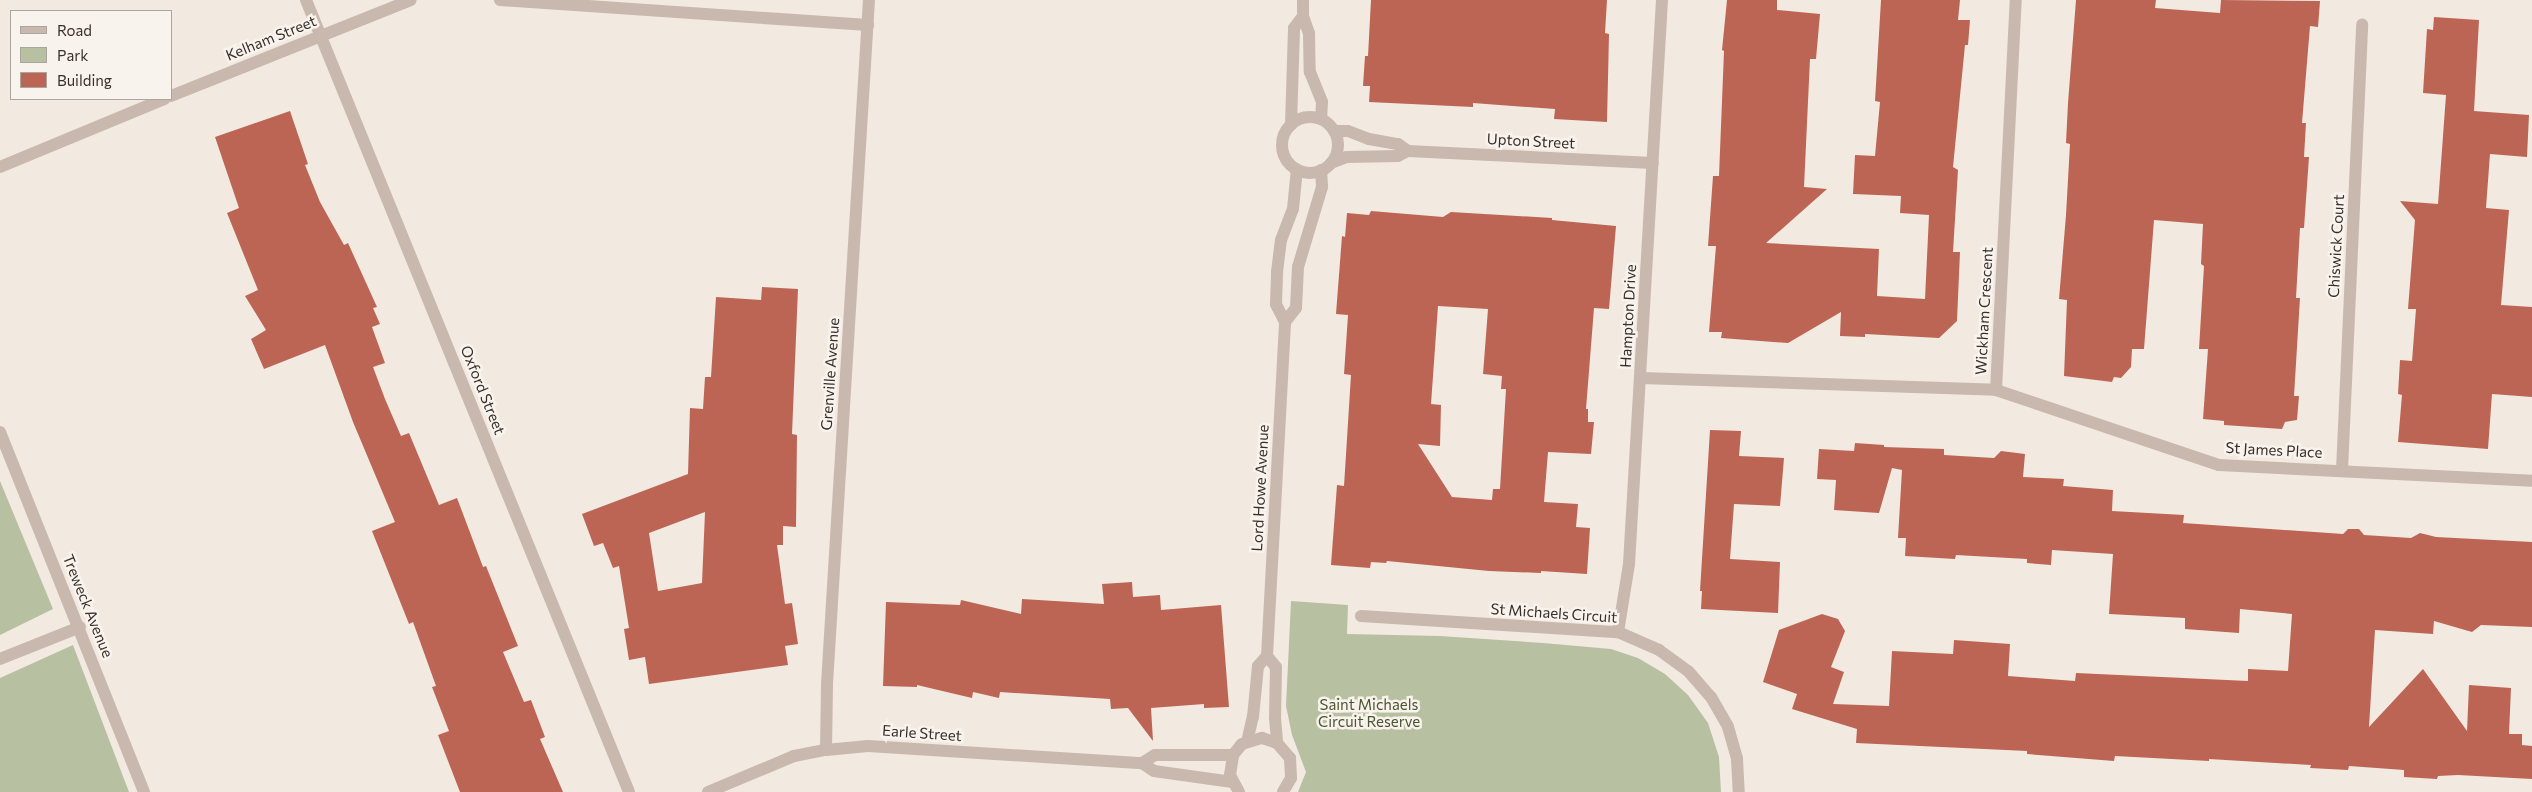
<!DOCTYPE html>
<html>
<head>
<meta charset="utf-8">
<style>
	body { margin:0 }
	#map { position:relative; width:2532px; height:792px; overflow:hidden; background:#f2e9e1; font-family:Commissioner,sans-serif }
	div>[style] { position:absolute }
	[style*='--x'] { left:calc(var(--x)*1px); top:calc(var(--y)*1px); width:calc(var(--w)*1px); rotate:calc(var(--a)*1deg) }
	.green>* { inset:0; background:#b8c0a2 }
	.building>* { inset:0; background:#bd6554 }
	.minor>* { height:12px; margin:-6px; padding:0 6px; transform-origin:6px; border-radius:6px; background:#c9b8ad }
	.minor>.ring { margin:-6px; padding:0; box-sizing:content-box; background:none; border:12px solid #c9b8ad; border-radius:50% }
	span { translate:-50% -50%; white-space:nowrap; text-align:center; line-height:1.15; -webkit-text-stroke:5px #f9f3ed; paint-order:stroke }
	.street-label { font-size:15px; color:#382e2b }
	.park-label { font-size:15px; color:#4a5531 }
	.legend { position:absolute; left:10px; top:10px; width:162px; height:90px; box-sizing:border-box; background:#f9f3ed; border:1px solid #aca49f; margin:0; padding:6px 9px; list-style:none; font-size:15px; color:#382e2b }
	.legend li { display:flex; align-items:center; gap:10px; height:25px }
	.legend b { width:25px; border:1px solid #aca49f }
</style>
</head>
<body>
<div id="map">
	<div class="green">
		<i style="clip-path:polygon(0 481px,53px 609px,0 635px)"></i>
		<i style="clip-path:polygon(1291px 601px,1348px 605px,1347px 634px,1440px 636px,1543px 643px,1611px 649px,1638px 658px,1665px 674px,1688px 695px,1708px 723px,1719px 757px,1721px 792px,1298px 792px,1306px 772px,1292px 735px,1286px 706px)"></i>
		<i style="clip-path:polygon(73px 645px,129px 792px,0 792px,0 678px)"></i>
	</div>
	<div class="building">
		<i style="clip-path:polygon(1371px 0,1607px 0,1605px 33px,1609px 34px,1607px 122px,1554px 119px,1555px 109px,1473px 103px,1473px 107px,1369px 102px,1370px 86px,1363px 86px,1365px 56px,1368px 56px)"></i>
		<i style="clip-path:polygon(1727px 0,1777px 0,1777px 10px,1820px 14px,1816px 59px,1810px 59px,1804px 187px,1827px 189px,1766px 243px,1879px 249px,1877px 296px,1925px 299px,1929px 215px,1900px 213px,1901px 196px,1853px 194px,1855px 155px,1875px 156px,1880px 102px,1875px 101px,1881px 0,1960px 0,1958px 20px,1970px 20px,1968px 45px,1965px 45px,1953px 167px,1958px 170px,1953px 252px,1960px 252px,1957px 321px,1939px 338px,1865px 334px,1865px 337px,1840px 336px,1841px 312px,1788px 343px,1721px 338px,1722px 332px,1709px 332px,1716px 246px,1708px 246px,1713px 176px,1719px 176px,1724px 51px,1722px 50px)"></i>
		<i style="clip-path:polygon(2076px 0,2156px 0,2155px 8px,2220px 13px,2221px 0,2320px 1px,2318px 27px,2310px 26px,2302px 123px,2306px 123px,2304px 157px,2309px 157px,2304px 228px,2300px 228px,2296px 298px,2300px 298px,2294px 396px,2299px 396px,2297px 420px,2285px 422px,2282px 429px,2224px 425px,2224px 421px,2203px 419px,2208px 349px,2199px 349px,2204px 266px,2201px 264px,2203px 224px,2154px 220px,2144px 349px,2132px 349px,2131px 367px,2121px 378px,2114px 377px,2112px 382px,2064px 376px,2067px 300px,2059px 299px,2066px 215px,2070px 144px,2066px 143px,2068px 103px)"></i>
		<i style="clip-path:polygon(2434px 17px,2479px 20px,2474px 111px,2529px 115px,2527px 157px,2490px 154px,2486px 208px,2509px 210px,2501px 305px,2532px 307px,2532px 397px,2492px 394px,2488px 449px,2398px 442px,2402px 395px,2398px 394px,2400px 360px,2412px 361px,2416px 309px,2408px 309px,2415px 220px,2400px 201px,2438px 204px,2446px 95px,2423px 93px,2427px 29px,2433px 30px)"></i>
		<i style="clip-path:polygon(290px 111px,308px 164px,305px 165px,320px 202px,344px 245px,348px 243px,377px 307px,373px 308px,380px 324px,372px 327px,385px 363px,373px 367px,385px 399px,401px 436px,409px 433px,439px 505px,457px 498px,483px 567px,486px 566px,518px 646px,503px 652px,524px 702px,531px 700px,545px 737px,540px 739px,563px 792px,460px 792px,438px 735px,449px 731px,432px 687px,436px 686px,413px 622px,409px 624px,372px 531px,395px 522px,353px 422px,325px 345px,264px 369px,251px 339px,266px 330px,245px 296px,258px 290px,227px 213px,239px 208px,215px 137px)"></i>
		<i style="clip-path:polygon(evenodd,1371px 211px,1443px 217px,1451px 212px,1552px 218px,1552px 220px,1616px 226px,1609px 309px,1594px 308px,1586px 409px,1588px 409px,1588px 422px,1594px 422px,1591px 454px,1548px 452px,1544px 502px,1578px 504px,1576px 527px,1590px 528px,1587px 574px,1541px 571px,1541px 573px,1489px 571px,1387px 561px,1386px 563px,1371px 562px,1370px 568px,1331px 565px,1337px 485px,1344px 486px,1351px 375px,1344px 374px,1348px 315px,1336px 314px,1342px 236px,1345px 237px,1347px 213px,1369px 215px,1371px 211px,1438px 306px,1488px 309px,1483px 374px,1502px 376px,1501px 389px,1506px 389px,1500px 489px,1493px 489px,1492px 500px,1452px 497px,1418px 444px,1440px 446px,1441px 405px,1431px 404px,1438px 306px)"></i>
		<i style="clip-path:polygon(evenodd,762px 287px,798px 289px,792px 434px,797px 435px,796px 527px,783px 526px,783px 545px,777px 545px,785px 604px,792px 603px,798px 644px,785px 646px,788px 665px,649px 684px,645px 657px,629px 660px,624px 629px,629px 628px,619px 566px,613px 568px,603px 543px,594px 546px,582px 514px,688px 474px,690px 408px,703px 409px,705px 377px,711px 377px,716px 297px,761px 300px,762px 287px,705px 512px,702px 583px,658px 591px,649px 533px,705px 512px)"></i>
		<i style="clip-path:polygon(1710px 430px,1741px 431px,1739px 456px,1784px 458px,1780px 506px,1734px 504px,1730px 559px,1780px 562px,1778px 613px,1701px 609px,1702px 591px,1700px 591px)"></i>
		<i style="clip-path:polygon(1855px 443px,1884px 445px,1884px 447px,1944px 449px,1944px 455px,1994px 458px,2001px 451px,2025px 454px,2023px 477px,2064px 479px,2063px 486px,2113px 490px,2112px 511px,2184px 515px,2183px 523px,2343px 534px,2348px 529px,2359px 529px,2364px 535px,2411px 538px,2420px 533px,2436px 537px,2532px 542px,2532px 627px,2481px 625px,2472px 632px,2434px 621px,2433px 634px,2375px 630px,2369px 727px,2423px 669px,2467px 731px,2469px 685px,2511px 688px,2509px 734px,2522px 734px,2522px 745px,2532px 746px,2532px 779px,2458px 775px,2438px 776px,2437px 779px,2404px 777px,2404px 770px,2349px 766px,2348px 770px,2310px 768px,2311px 765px,2209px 759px,2209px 761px,2115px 756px,2114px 761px,2027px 754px,2027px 751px,1856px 743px,1857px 729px,1792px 709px,1797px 694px,1763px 682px,1779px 630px,1822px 614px,1838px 619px,1845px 631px,1831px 667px,1844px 672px,1833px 704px,1889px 706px,1892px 651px,1953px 654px,1954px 640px,2010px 644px,2008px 676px,2075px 681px,2076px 673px,2248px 681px,2248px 669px,2288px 671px,2292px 614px,2240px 609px,2239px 633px,2185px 629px,2185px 618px,2109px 614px,2113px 554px,2052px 550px,2051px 565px,2027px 563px,2027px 559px,1956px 555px,1955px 559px,1905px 556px,1906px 538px,1898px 538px,1902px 470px,1892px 468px,1879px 513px,1834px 510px,1836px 480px,1817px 479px,1819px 449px,1854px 451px)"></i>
		<i style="clip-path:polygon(1132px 582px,1133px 597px,1160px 595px,1161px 610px,1221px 605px,1229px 707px,1204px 708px,1204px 704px,1151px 708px,1153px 741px,1128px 708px,1111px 709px,1110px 699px,1000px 692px,999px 698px,973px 692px,972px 698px,917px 685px,917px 687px,883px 686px,886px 602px,960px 605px,961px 600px,1021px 614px,1022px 599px,1104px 604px,1102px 584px)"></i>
	</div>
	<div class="minor">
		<i style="--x:306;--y:0;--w:855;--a:67.81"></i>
		<i style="--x:500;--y:0;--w:369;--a:3.9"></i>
		<i style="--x:1303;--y:0;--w:16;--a:90"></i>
		<i style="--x:1303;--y:16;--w:18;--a:71"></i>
		<i style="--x:1309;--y:33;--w:39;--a:89"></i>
		<i style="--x:1310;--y:72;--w:32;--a:68"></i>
		<i style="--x:1322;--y:102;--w:17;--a:93"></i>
		<i style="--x:171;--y:96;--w:258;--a:-21.8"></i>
		<i class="ring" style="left:1282px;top:117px;width:44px;height:44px"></i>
		<i style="--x:1291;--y:125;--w:97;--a:-88.2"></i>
		<i style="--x:1294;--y:28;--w:15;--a:-53"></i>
		<i style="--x:1334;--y:131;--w:14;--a:0"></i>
		<i style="--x:1348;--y:131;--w:22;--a:21"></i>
		<i style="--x:1369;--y:139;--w:29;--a:10"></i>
		<i style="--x:1398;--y:144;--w:12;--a:35"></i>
		<i style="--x:1331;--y:163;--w:17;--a:-21"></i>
		<i style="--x:1347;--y:157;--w:51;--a:-1.1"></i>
		<i style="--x:1398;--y:156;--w:11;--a:-27"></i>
		<i style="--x:1408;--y:151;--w:245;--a:2.8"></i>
		<i style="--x:0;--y:167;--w:178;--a:-22.5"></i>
		<i style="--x:1285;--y:322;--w:18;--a:-52"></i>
		<i style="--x:1296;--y:308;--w:41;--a:-87.2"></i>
		<i style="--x:1298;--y:267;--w:84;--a:-73.3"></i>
		<i style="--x:1322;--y:187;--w:17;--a:-93"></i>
		<i style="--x:1641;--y:378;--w:355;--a:1.9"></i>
		<i style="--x:1996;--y:390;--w:235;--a:18.6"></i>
		<i style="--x:2219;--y:465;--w:313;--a:2.9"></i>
		<i style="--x:1996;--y:390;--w:391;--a:-87.1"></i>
		<i style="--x:0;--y:432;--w:388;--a:68.2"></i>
		<i style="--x:2342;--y:470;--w:446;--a:-87.4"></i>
		<i style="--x:1361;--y:616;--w:257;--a:3.6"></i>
		<i style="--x:1618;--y:632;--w:45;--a:23.7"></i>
		<i style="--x:1659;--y:650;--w:37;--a:36"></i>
		<i style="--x:1689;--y:672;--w:33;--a:49"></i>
		<i style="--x:1711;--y:697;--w:34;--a:60"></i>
		<i style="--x:1728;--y:727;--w:33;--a:74"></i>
		<i style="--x:1737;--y:759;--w:33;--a:87"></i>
		<i style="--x:1618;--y:632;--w:69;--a:-80.8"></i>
		<i style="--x:1629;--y:564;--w:565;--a:-86.65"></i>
		<i style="--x:1267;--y:656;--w:14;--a:51"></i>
		<i style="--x:1276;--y:667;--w:51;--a:91.1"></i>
		<i style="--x:1275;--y:718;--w:25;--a:85"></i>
		<i style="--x:0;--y:659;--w:86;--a:-21.8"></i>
		<i style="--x:1247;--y:742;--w:26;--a:-77"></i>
		<i style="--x:1253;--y:717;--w:51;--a:-84.4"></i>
		<i style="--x:1258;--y:666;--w:13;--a:-48"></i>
		<i style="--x:1267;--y:656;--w:334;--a:-86.9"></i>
		<i style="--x:1285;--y:322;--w:20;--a:-117"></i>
		<i style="--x:1276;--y:304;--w:32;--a:-88"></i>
		<i style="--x:1277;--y:272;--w:32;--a:-83"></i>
		<i style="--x:1281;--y:240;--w:33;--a:-69"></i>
		<i style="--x:1293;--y:209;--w:40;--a:-84.3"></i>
		<i style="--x:826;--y:750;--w:66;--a:-89.1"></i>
		<i style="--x:827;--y:684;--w:685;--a:-86.49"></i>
		<i style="--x:1142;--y:763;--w:15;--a:-32"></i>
		<i style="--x:1155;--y:755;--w:78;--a:0"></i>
		<i style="--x:708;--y:792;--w:93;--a:-22.7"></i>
		<i style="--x:794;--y:756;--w:33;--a:-11"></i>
		<i style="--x:826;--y:750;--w:42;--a:-5.4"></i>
		<i style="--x:868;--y:746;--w:275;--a:3.6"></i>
		<i style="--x:1142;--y:763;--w:14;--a:34"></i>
		<i style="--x:1154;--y:771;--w:79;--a:8"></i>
		<i style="--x:1239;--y:792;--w:19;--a:-118"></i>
		<i style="--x:1230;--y:775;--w:20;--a:-81"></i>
		<i style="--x:1233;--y:755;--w:14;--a:-51"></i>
		<i style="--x:1242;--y:744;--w:21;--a:-17"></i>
		<i style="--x:1262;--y:738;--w:16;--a:18"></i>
		<i style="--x:1277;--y:743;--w:20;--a:49"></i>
		<i style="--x:1290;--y:758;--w:20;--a:87"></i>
		<i style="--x:1291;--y:778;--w:16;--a:120"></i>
	</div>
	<div class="street-label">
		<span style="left:271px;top:38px;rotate:-22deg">Kelham Street</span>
		<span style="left:1531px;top:141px;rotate:3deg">Upton Street</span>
		<span style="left:2336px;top:246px;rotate:-87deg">Chiswick Court</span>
		<span style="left:1984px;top:311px;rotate:-87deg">Wickham Crescent</span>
		<span style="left:1628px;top:316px;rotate:-87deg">Hampton Drive</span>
		<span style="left:830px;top:374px;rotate:-86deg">Grenville Avenue</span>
		<span style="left:483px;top:390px;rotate:68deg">Oxford Street</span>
		<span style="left:2274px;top:450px;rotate:3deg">St James Place</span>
		<span style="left:1260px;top:488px;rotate:-87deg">Lord Howe Avenue</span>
		<span style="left:88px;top:606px;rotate:68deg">Treweck Avenue</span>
		<span style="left:1554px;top:613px;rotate:4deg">St Michaels Circuit</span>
		<span style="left:922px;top:733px;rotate:4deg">Earle Street</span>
	</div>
	<div class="park-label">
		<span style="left:1369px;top:713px">Saint Michaels<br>Circuit Reserve</span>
	</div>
	<ul class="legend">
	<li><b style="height:6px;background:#c9b8ad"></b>Road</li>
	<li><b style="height:14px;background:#b8c0a2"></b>Park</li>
	<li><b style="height:14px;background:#bd6554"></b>Building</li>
	</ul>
</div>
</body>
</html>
